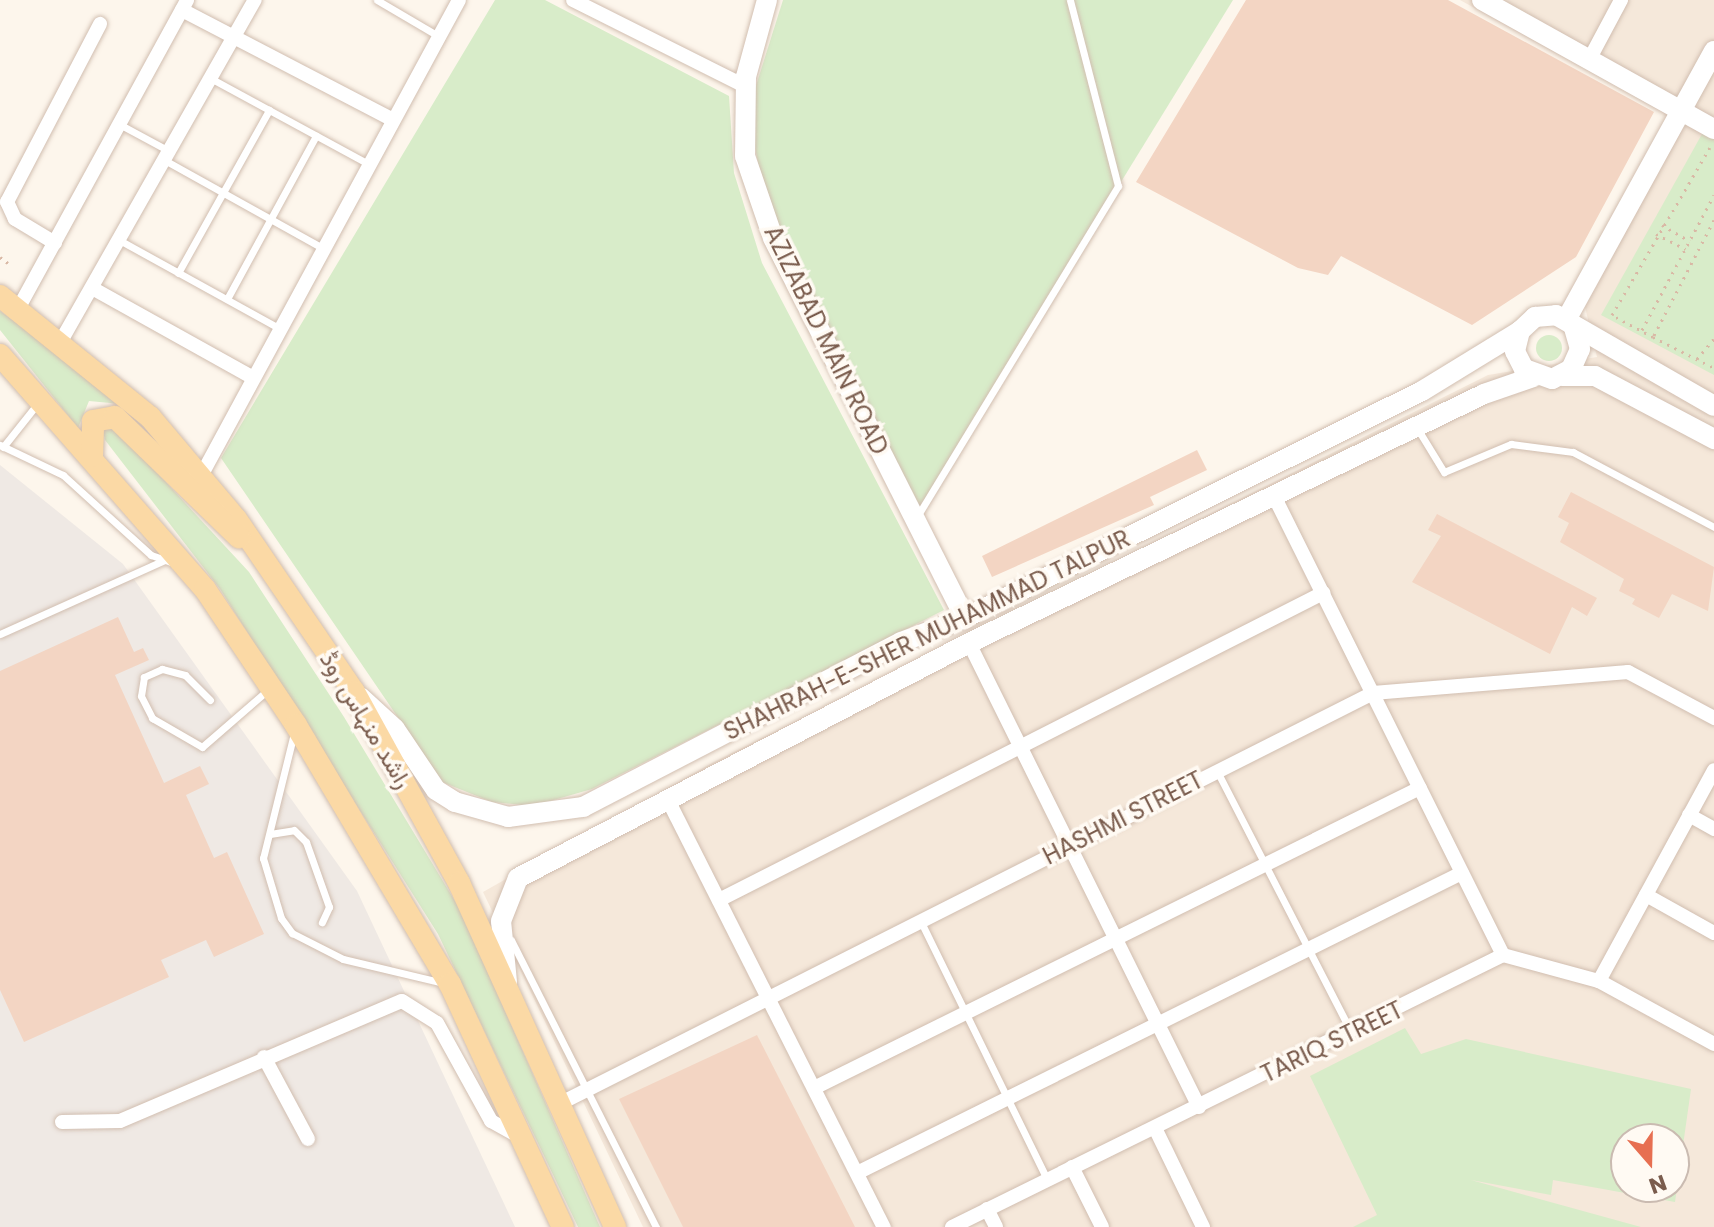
<!DOCTYPE html>
<html>
<head>
<meta charset="utf-8">
<style>
	body { margin:0 }
	#map { position:relative; width:1714px; height:1227px; overflow:hidden; background:#fdf6ec; font-family:Poppins,Vazirmatn,sans-serif }
	div>[style] { position:absolute }
	[style*='--x'] { left:calc(var(--x)*1px); top:calc(var(--y)*1px); width:calc(var(--w)*1px); rotate:calc(var(--a)*1deg) }
	.residential>* { inset:0; background:#f5e8da }
	.industrial>* { inset:0; background:#efe9e4 }
	.green>* { inset:0; background:#d8ecc9 }
	.round { border-radius:50% }
	.building>* { inset:0; background:#f3d5c3 }
	.path>* { height:3px; margin-top:-1.5px; transform-origin:0; background:repeating-linear-gradient(90deg,#d9b8a5 0 2px,transparent 0 8px) }
	.roads { filter:drop-shadow(0 0 2px #d1beb0) drop-shadow(0 0 2px #d1beb0) }
	.lane>* { height:7px; margin:-3.5px; padding:0 3.5px; transform-origin:3.5px; border-radius:3.5px; background:#fff }
	.street>* { height:14px; margin:-7px; padding:0 7px; transform-origin:7px; border-radius:7px; background:#fff }
	.secondary>* { height:20px; margin:-10px; padding:0 10px; transform-origin:10px; border-radius:10px; background:#fff }
	.primary>* { height:22px; margin:-11px; padding:0 11px; transform-origin:11px; border-radius:11px; background:#fbd9a5 }
	span { translate:-50% -50%; white-space:nowrap; text-align:center; line-height:1.15; -webkit-text-stroke:7px #fffaf3; paint-order:stroke }
	.street-label { font-size:24px; color:#7a5c4d }
	.north { position:absolute; left:1610px; top:1123px; width:80px; height:80px; box-sizing:border-box; background:#fffaf3; border:2px solid #cabbb1; border-radius:50%; rotate:160deg; font-size:22px; font-weight:700; line-height:32px; text-align:center; color:#7a5c4d }
	.north::after { content:''; display:block; margin:auto; width:28px; height:36px; background:#e76f51; clip-path:polygon(50% 0,100% 100%,50% 72%,0 100%) }
</style>
</head>
<body>
<div id="map">
	<div class="residential">
		<i style="clip-path:polygon(evenodd,1460px 0,1714px 0,1714px 1227px,643px 1227px,483px 892px,712px 763px,1488px 375px,1597px 357px,1585px 307px,1684px 124px,1460px 0,1626px 1139px,1674px 1139px,1674px 1187px,1626px 1187px,1626px 1139px)"></i>
	</div>
	<div class="industrial">
		<i style="clip-path:polygon(0 465px,123px 564px,357px 891px,515px 1227px,0 1227px)"></i>
	</div>
	<div class="green">
		<i style="clip-path:polygon(495px 0,545px 0,729px 96px,734px 173px,762px 263px,944px 610px,592px 789px,533px 806px,492px 802px,442px 782px,221px 458px)"></i>
		<i style="clip-path:polygon(783px 0,1233px 0,919px 510px,764px 194px,748px 111px)"></i>
		<i style="clip-path:polygon(1707px 125px,1714px 129px,1714px 375px,1601px 315px)"></i>
		<i style="clip-path:polygon(0 311px,54px 350px,121px 404px,89px 401px,78px 428px,0 330px)"></i>
		<i class="round" style="left:1536px;top:335px;width:26px;height:26px"></i>
		<i style="clip-path:polygon(113px 425px,249px 572px,344px 717px,461px 911px,600px 1227px,578px 1227px,438px 934px,220px 589px,105px 440px,103px 430px)"></i>
		<i style="clip-path:polygon(evenodd,1405px 1028px,1421px 1054px,1466px 1039px,1691px 1089px,1675px 1202px,1553px 1180px,1551px 1195px,1471px 1180px,1641px 1227px,1353px 1227px,1377px 1215px,1310px 1076px,1405px 1028px,1626px 1139px,1674px 1139px,1674px 1187px,1626px 1187px,1626px 1139px)"></i>
	</div>
	<div class="building">
		<i style="clip-path:polygon(1246px 0,1448px 0,1654px 112px,1576px 257px,1472px 325px,1341px 256px,1328px 275px,1298px 268px,1136px 182px)"></i>
		<i style="clip-path:polygon(1197px 450px,1207px 470px,1150px 497px,1154px 505px,992px 577px,982px 556px)"></i>
		<i style="clip-path:polygon(1571px 492px,1714px 567px,1708px 611px,1672px 594px,1659px 618px,1632px 604px,1635px 599px,1619px 591px,1624px 579px,1560px 542px,1569px 523px,1558px 517px)"></i>
		<i style="clip-path:polygon(1437px 514px,1597px 598px,1587px 616px,1572px 607px,1550px 654px,1412px 582px,1441px 536px,1428px 530px)"></i>
		<i style="clip-path:polygon(118px 617px,134px 652px,143px 648px,149px 660px,115px 675px,164px 783px,200px 766px,209px 784px,186px 795px,214px 858px,227px 852px,264px 934px,214px 957px,206px 940px,161px 960px,169px 977px,24px 1042px,0 990px,0 671px)"></i>
		<i style="clip-path:polygon(757px 1035px,855px 1227px,683px 1227px,619px 1099px)"></i>
	</div>
	<div class="path">
		<i style="--x:1714;--y:220;--w:132;--a:117.5"></i>
		<i style="--x:1653;--y:337;--w:68;--a:26.9"></i>
		<i style="--x:1662;--y:225;--w:32;--a:30"></i>
		<i style="--x:1656;--y:234;--w:33;--a:27"></i>
		<i style="--x:0;--y:257;--w:10;--a:37"></i>
		<i style="--x:1642;--y:330;--w:153;--a:-61.9"></i>
		<i style="--x:1653;--y:337;--w:47;--a:-151.8"></i>
		<i style="--x:1612;--y:315;--w:194;--a:-59.7"></i>
		<i style="--x:1697;--y:359;--w:26;--a:-50"></i>
	</div>
	<div class="roads">
		<div class="lane">
			<i style="--x:377;--y:0;--w:71;--a:30.5"></i>
			<i style="--x:212;--y:79;--w:176;--a:28.5"></i>
			<i style="--x:119;--y:124;--w:59;--a:28.3"></i>
			<i style="--x:168;--y:162;--w:175;--a:29.1"></i>
			<i style="--x:121;--y:241;--w:178;--a:28.9"></i>
			<i style="--x:178;--y:273;--w:187;--a:-60.8"></i>
			<i style="--x:227;--y:299;--w:186;--a:-61.4"></i>
			<i style="--x:1417;--y:428;--w:52;--a:58.5"></i>
			<i style="--x:1444;--y:472;--w:73;--a:-22.7"></i>
			<i style="--x:1511;--y:444;--w:63;--a:7.4"></i>
			<i style="--x:1573;--y:452;--w:160;--a:28"></i>
			<i style="--x:0;--y:445;--w:70;--a:25.5"></i>
			<i style="--x:63;--y:475;--w:119;--a:42.3"></i>
			<i style="--x:151;--y:555;--w:21;--a:19"></i>
			<i style="--x:3;--y:447;--w:56;--a:-51.5"></i>
			<i style="--x:918;--y:515;--w:385;--a:-58.7"></i>
			<i style="--x:1118;--y:186;--w:192;--a:-104.5"></i>
			<i style="--x:0;--y:634;--w:181;--a:-24.2"></i>
			<i style="--x:210;--y:700;--w:35;--a:-135"></i>
			<i style="--x:185;--y:675;--w:24;--a:-165"></i>
			<i style="--x:162;--y:669;--w:20;--a:156"></i>
			<i style="--x:144;--y:677;--w:19;--a:99"></i>
			<i style="--x:141;--y:696;--w:25;--a:63"></i>
			<i style="--x:152;--y:718;--w:58;--a:30.1"></i>
			<i style="--x:202;--y:747;--w:89;--a:-40.9"></i>
			<i style="--x:294;--y:733;--w:129;--a:103.9"></i>
			<i style="--x:263;--y:858;--w:63;--a:73.3"></i>
			<i style="--x:281;--y:918;--w:19;--a:54"></i>
			<i style="--x:292;--y:933;--w:57;--a:27"></i>
			<i style="--x:343;--y:959;--w:104;--a:13.4"></i>
			<i style="--x:1218;--y:773;--w:291;--a:62.8"></i>
			<i style="--x:270;--y:834;--w:24;--a:-9"></i>
			<i style="--x:294;--y:830;--w:17;--a:45"></i>
			<i style="--x:306;--y:842;--w:69;--a:70.5"></i>
			<i style="--x:329;--y:907;--w:17;--a:115"></i>
			<i style="--x:921;--y:922;--w:286;--a:63.9"></i>
			<i style="--x:511;--y:940;--w:322;--a:63.2"></i>
		</div>
		<div class="street">
			<i style="--x:573;--y:0;--w:192;--a:26.6"></i>
			<i style="--x:182;--y:10;--w:236;--a:27.5"></i>
			<i style="--x:1589;--y:60;--w:68;--a:-61.9"></i>
			<i style="--x:55;--y:243;--w:47;--a:-149"></i>
			<i style="--x:15;--y:219;--w:19;--a:-115"></i>
			<i style="--x:7;--y:202;--w:201;--a:-62.4"></i>
			<i style="--x:92;--y:288;--w:181;--a:29.1"></i>
			<i style="--x:18;--y:309;--w:352;--a:-61.3"></i>
			<i style="--x:61;--y:341;--w:392;--a:-60.4"></i>
			<i style="--x:201;--y:476;--w:541;--a:-61.54"></i>
			<i style="--x:1273;--y:494;--w:515;--a:63.48"></i>
			<i style="--x:969;--y:643;--w:518;--a:63.63"></i>
			<i style="--x:668;--y:800;--w:479;--a:63.2"></i>
			<i style="--x:1689;--y:815;--w:29;--a:29"></i>
			<i style="--x:1646;--y:895;--w:78;--a:29.2"></i>
			<i style="--x:719;--y:900;--w:678;--a:-26.94"></i>
			<i style="--x:1599;--y:981;--w:240;--a:-61.4"></i>
			<i style="--x:264;--y:1057;--w:93;--a:61.8"></i>
			<i style="--x:814;--y:1088;--w:676;--a:-26.34"></i>
			<i style="--x:559;--y:1104;--w:912;--a:-26.79"></i>
			<i style="--x:1373;--y:693;--w:256;--a:-4.7"></i>
			<i style="--x:1628;--y:672;--w:98;--a:28.1"></i>
			<i style="--x:62;--y:1122;--w:58;--a:-1"></i>
			<i style="--x:120;--y:1121;--w:306;--a:-23.1"></i>
			<i style="--x:402;--y:1001;--w:41;--a:32.2"></i>
			<i style="--x:437;--y:1023;--w:112;--a:61.1"></i>
			<i style="--x:491;--y:1121;--w:35;--a:29"></i>
			<i style="--x:1155;--y:1128;--w:110;--a:64.1"></i>
			<i style="--x:1072;--y:1167;--w:67;--a:63.4"></i>
			<i style="--x:857;--y:1173;--w:675;--a:-26.38"></i>
			<i style="--x:987;--y:1209;--w:20;--a:63"></i>
			<i style="--x:952;--y:1227;--w:614;--a:-26.27"></i>
			<i style="--x:1503;--y:955;--w:99;--a:15.2"></i>
			<i style="--x:1599;--y:981;--w:131;--a:28.7"></i>
		</div>
		<div class="secondary">
			<i style="--x:767;--y:0;--w:80;--a:105.3"></i>
			<i style="--x:746;--y:77;--w:79;--a:90.7"></i>
			<i style="--x:745;--y:156;--w:87;--a:71.1"></i>
			<i style="--x:773;--y:238;--w:426;--a:63.2"></i>
			<i style="--x:1482;--y:0;--w:265;--a:29.1"></i>
			<i style="--x:1566;--y:320;--w:307;--a:-61.2"></i>
			<i style="--x:1574;--y:328;--w:22;--a:74"></i>
			<i style="--x:1580;--y:349;--w:22;--a:114"></i>
			<i style="--x:1571;--y:369;--w:21;--a:152"></i>
			<i style="--x:1552;--y:379;--w:30;--a:-160"></i>
			<i style="--x:1524;--y:369;--w:20;--a:-117"></i>
			<i style="--x:1515;--y:351;--w:21;--a:-76"></i>
			<i style="--x:1520;--y:331;--w:21;--a:-43"></i>
			<i style="--x:1535;--y:317;--w:21;--a:-5"></i>
			<i style="--x:1556;--y:315;--w:182;--a:29.9"></i>
			<i style="--x:1562;--y:376;--w:33;--a:0"></i>
			<i style="--x:1595;--y:376;--w:135;--a:27.9"></i>
			<i style="--x:360;--y:697;--w:47;--a:42.4"></i>
			<i style="--x:395;--y:729;--w:73;--a:56.1"></i>
			<i style="--x:436;--y:790;--w:22;--a:32"></i>
			<i style="--x:455;--y:802;--w:55;--a:15.8"></i>
			<i style="--x:508;--y:817;--w:76;--a:-7.6"></i>
			<i style="--x:583;--y:807;--w:358;--a:-27.4"></i>
			<i style="--x:901;--y:642;--w:68;--a:-20.6"></i>
			<i style="--x:965;--y:618;--w:510;--a:-26.41"></i>
			<i style="--x:1422;--y:391;--w:115;--a:-31.5"></i>
			<i style="--x:507;--y:982;--w:61;--a:-95.6"></i>
			<i style="--x:501;--y:921;--w:46;--a:-68.4"></i>
			<i style="--x:518;--y:878;--w:509;--a:-27.52"></i>
			<i style="--x:969;--y:643;--w:572;--a:-25.8"></i>
			<i style="--x:1484;--y:394;--w:52;--a:-19.1"></i>
		</div>
		<div class="primary">
			<i style="--x:0;--y:296;--w:193;--a:38.9"></i>
			<i style="--x:150;--y:417;--w:133;--a:49.9"></i>
			<i style="--x:236;--y:519;--w:209;--a:55.7"></i>
			<i style="--x:354;--y:692;--w:218;--a:61.2"></i>
			<i style="--x:459;--y:883;--w:378;--a:65.6"></i>
			<i style="--x:0;--y:355;--w:311;--a:48.8"></i>
			<i style="--x:205;--y:589;--w:164;--a:56.2"></i>
			<i style="--x:296;--y:725;--w:301;--a:59.3"></i>
			<i style="--x:450;--y:984;--w:268;--a:65.1"></i>
			<i style="--x:92;--y:456;--w:35;--a:-88"></i>
			<i style="--x:93;--y:421;--w:22;--a:-10"></i>
			<i style="--x:115;--y:417;--w:173;--a:44.1"></i>
		</div>
	</div>
	<div class="street-label">
		<span style="left:826px;top:340px;rotate:64deg">AZIZABAD MAIN ROAD</span>
		<span style="left:927px;top:635px;rotate:-26deg">SHAHRAH-E-SHER MUHAMMAD TALPUR</span>
		<span style="left:366px;top:720px;rotate:59deg">راشد منہاس روڈ</span>
		<span style="left:1123px;top:818px;rotate:-27deg">HASHMI STREET</span>
		<span style="left:1332px;top:1042px;rotate:-26deg">TARIQ STREET</span>
	</div>
	<div class="north">N</div>
</div>
</body>
</html>
